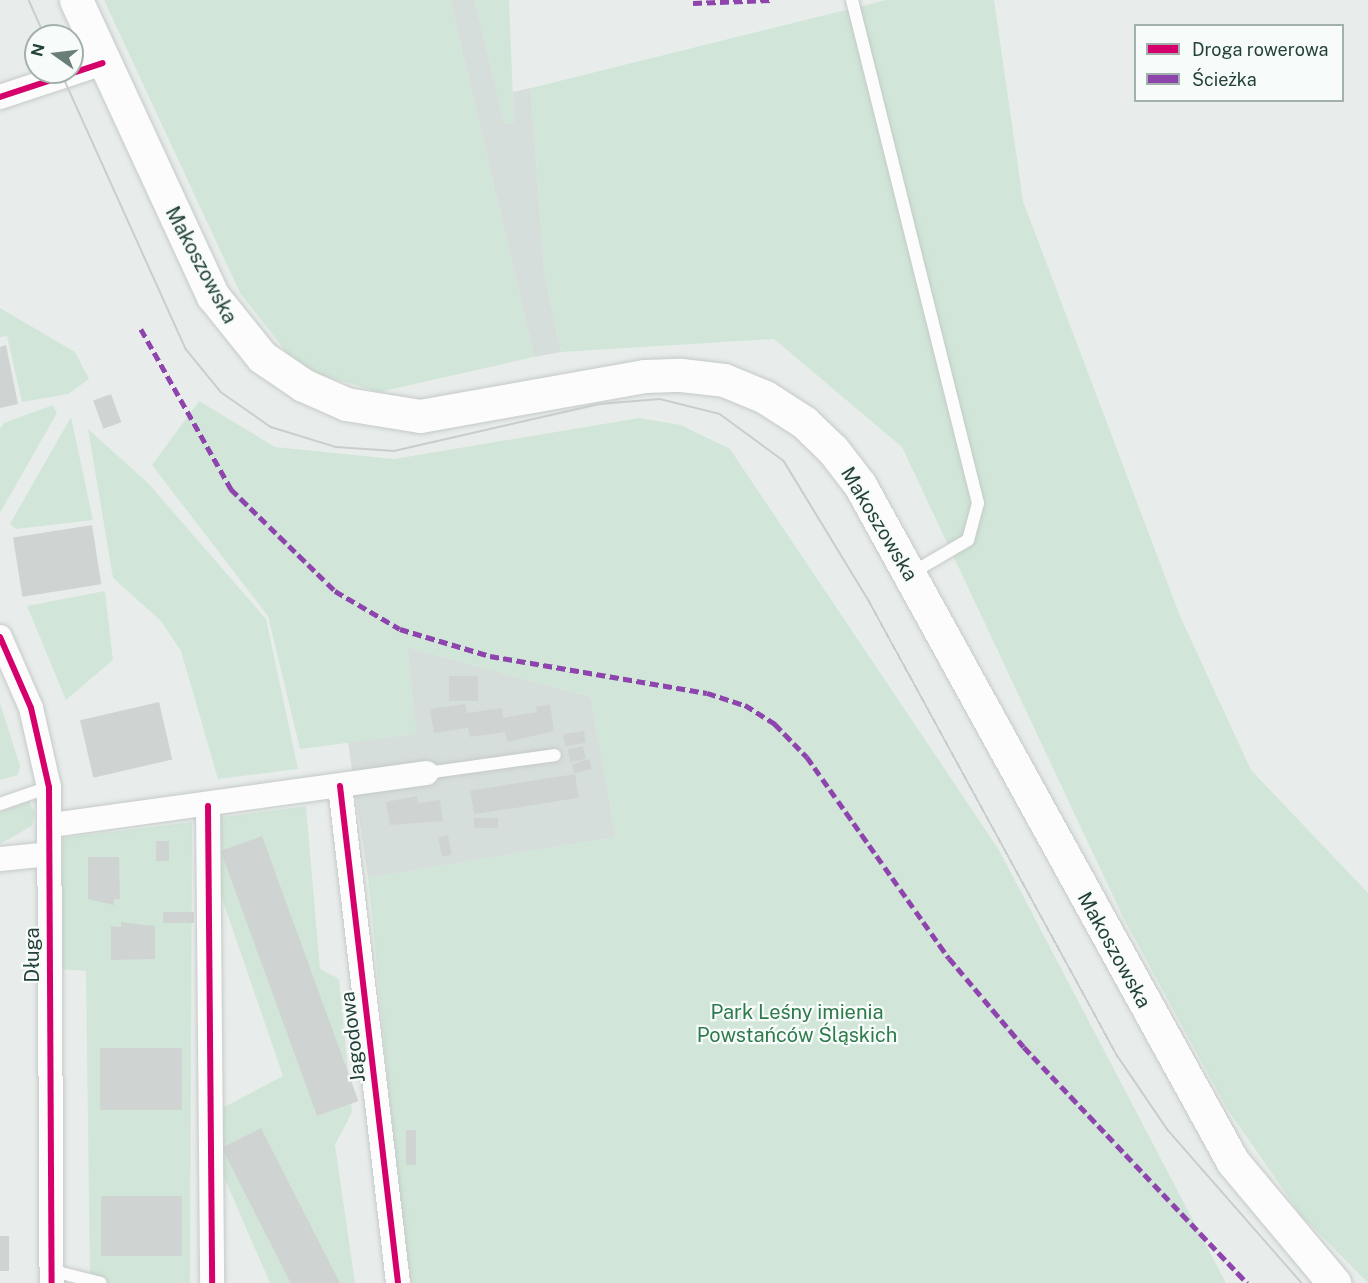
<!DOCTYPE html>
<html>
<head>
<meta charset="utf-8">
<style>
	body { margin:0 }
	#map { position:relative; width:1368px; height:1283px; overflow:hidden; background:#e8edeb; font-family:"Public Sans",sans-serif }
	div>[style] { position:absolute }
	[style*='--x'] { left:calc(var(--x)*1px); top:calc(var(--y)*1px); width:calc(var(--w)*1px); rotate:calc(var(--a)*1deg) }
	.built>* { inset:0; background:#d6dedb }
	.green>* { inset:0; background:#d1e6d8 }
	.building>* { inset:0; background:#cfd4d2; transform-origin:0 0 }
	.roads { filter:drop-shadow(0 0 2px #c5cac8) drop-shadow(0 0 2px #c5cac8) }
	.lane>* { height:12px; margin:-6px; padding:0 6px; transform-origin:6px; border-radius:6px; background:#fcfcfc }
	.street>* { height:24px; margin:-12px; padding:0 12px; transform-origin:12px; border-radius:12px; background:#fcfcfc }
	.secondary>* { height:33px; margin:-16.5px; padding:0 16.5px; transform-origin:16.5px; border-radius:16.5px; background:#fcfcfc }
	.tram>* { height:1.5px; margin:-0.75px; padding:0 0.75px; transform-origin:0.75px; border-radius:0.75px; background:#c9cdcc }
	.quiet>* { height:4.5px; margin-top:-2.25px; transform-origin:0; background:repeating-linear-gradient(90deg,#8e44ad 0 9px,transparent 0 13.5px) }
	.cycleway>* { height:6px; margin:-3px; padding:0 3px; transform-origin:3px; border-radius:3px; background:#d6006c }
	span { translate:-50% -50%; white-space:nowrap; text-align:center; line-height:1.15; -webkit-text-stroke:4.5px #f7fbf9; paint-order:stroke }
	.street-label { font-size:20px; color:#24423a }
	.park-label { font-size:20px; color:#2d7a4b }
	.legend { position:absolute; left:1134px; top:24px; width:210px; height:78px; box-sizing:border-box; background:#f7fbf9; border:2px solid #a3b1ad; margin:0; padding:8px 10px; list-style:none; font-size:18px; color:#24423a }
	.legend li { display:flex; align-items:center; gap:12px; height:30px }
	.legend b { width:30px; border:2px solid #a3b1ad }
	.north { position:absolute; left:24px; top:24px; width:60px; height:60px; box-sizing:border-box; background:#f7fbf9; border:2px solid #a3b1ad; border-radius:50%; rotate:284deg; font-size:16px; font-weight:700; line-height:24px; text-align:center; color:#24423a }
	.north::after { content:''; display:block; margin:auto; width:21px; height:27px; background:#697e78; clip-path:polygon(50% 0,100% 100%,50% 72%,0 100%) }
</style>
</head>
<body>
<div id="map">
	<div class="built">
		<i style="clip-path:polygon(450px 0,475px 0,505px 124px,514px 122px,513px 92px,531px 88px,544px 269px,561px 352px,534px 357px)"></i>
		<i style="clip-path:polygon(407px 647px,591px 697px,616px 837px,368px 878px,348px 742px,416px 734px)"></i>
	</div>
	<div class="green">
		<i style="clip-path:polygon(104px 0,450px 0,534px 357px,379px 392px,318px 374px,287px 353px,240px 293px)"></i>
		<i style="clip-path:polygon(475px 0,509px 0,514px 122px,505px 124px)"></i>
		<i style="clip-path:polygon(886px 0,994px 0,1023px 201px,1180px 616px,1251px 770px,1368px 893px,1368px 1283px,1300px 1214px,1226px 1107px,1123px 917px,902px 447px,774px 339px,561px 352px,544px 269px,531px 88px)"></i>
		<i style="clip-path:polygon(0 308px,75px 352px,89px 379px,68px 394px,22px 402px,7px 336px,0 337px)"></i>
		<i style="clip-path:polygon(199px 401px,275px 447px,394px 459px,639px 418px,681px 425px,730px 449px,999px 850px,1226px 1283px,408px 1283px,368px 878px,616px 837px,591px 697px,407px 647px,416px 734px,300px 749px,268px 616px,152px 465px)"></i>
		<i style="clip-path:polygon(53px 405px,57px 413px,0 513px,0 429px,4px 423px)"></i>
		<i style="clip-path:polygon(71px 417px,93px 520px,16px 529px,10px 524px)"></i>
		<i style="clip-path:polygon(88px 429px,148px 483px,266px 619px,298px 769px,218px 779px,181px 651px,161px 621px,113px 578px)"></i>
		<i style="clip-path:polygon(105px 591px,113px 660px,66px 700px,27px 606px)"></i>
		<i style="clip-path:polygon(0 703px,20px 766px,18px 775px,0 780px)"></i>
		<i style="clip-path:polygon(29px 801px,35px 813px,32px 826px,0 844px,0 812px)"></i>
		<i style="clip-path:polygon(306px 806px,320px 969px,339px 979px,352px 1112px,335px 1145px,355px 1283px,270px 1283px,214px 1154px,215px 1112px,283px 1076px,211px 866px,217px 818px)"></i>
		<i style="clip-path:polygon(192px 822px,190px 1283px,90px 1283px,86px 971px,60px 969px,63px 838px)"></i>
	</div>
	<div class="building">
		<i style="clip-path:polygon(6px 345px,18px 404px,0 408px,0 347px)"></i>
		<i style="left:111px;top:394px;width:30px;height:19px;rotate:70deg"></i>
		<i style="left:92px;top:525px;width:60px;height:80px;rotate:81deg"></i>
		<i style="left:449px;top:676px;width:29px;height:25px"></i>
		<i style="left:159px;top:702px;width:59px;height:81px;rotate:77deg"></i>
		<i style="clip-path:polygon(465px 704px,467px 713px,502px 708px,503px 718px,537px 712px,536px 707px,550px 704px,554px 731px,507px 742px,505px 732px,470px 737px,468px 728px,434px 733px,430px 709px)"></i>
		<i style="left:584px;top:731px;width:12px;height:21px;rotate:81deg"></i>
		<i style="left:583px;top:746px;width:13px;height:16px;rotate:77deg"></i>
		<i style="left:589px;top:759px;width:10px;height:18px;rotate:73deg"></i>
		<i style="left:575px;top:774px;width:24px;height:106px;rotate:81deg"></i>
		<i style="clip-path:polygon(417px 796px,418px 803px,440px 800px,443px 821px,390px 825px,386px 802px)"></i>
		<i style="left:474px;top:818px;width:24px;height:10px"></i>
		<i style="left:448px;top:835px;width:20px;height:10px;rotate:79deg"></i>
		<i style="left:262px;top:836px;width:282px;height:44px;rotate:70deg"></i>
		<i style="left:156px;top:841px;width:13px;height:20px"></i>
		<i style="clip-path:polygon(88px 857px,119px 857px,120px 899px,114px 899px,114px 905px,88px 899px)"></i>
		<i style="left:194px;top:912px;width:11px;height:31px;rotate:90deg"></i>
		<i style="clip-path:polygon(121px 922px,155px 926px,155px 959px,111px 960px,111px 926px,121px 927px)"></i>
		<i style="left:100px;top:1048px;width:82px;height:62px"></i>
		<i style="left:261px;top:1128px;width:174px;height:44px;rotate:63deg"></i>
		<i style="left:406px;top:1130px;width:10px;height:35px"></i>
		<i style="left:182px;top:1196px;width:60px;height:81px;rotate:90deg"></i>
		<i style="left:0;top:1236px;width:9px;height:35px"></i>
	</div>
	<div class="roads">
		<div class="lane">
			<i style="--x:852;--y:0;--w:519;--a:75.94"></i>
			<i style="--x:978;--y:503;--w:38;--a:105"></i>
			<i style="--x:968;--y:540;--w:67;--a:149.6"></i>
			<i style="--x:426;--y:773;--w:130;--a:-7.9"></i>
			<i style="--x:0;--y:804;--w:52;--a:-19.1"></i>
			<i style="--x:53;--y:1271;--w:49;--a:14"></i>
		</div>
		<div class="street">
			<i style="--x:0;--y:97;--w:108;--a:-18.3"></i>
			<i style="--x:0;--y:637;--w:77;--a:66.4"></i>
			<i style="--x:31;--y:708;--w:81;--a:77.2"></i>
			<i style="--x:49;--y:787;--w:496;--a:89.7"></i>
			<i style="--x:340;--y:786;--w:500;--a:83.34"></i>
			<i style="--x:208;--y:806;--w:477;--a:89.5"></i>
			<i style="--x:52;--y:825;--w:378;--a:-7.9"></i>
			<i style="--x:0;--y:859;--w:49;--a:-5.8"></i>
		</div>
		<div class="secondary">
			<i style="--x:76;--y:0;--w:326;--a:65.2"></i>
			<i style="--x:213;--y:296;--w:78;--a:51.2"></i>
			<i style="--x:262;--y:357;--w:50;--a:34.3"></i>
			<i style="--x:303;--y:385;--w:47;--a:23.8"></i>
			<i style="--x:346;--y:404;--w:75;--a:9.2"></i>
			<i style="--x:420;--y:416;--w:228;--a:-10.1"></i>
			<i style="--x:644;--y:376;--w:37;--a:-2"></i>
			<i style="--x:681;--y:375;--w:43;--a:6.6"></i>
			<i style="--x:724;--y:380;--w:44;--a:22.5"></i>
			<i style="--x:765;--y:397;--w:46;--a:32.7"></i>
			<i style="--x:804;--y:422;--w:40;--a:44"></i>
			<i style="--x:833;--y:450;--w:44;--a:52.4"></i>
			<i style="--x:860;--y:485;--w:773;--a:61.15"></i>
			<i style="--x:1233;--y:1162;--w:158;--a:50.1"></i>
		</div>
	</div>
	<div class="tram">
		<i style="--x:29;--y:0;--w:39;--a:66"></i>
		<i style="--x:61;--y:72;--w:304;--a:65.7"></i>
		<i style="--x:186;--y:349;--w:55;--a:50.9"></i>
		<i style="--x:221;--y:392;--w:61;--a:35"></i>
		<i style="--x:271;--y:427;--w:68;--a:17.1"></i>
		<i style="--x:336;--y:447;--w:58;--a:3.9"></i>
		<i style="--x:394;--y:451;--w:210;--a:-12.9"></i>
		<i style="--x:599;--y:404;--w:61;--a:-4.7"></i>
		<i style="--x:660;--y:399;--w:62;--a:14"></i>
		<i style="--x:720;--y:414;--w:79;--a:36.3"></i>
		<i style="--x:784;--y:461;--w:162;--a:58.7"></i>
		<i style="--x:868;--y:599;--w:520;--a:61.36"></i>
		<i style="--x:1117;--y:1055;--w:91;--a:55.8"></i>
		<i style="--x:1168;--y:1130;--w:203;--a:48.8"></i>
	</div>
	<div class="quiet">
		<i style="--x:693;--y:3;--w:79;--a:-2.2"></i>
		<i style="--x:141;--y:329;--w:184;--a:60.6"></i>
		<i style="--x:231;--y:489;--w:146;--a:44.4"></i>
		<i style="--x:335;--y:591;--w:75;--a:30.3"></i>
		<i style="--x:400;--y:629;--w:94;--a:16.7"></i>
		<i style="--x:490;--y:656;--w:220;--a:9.7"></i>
		<i style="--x:707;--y:693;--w:40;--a:18"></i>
		<i style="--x:745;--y:705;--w:36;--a:32"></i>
		<i style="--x:775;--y:724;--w:46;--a:45.9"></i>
		<i style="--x:807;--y:757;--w:246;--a:54.8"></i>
		<i style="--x:949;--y:958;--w:116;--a:49.9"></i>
		<i style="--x:1024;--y:1047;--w:325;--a:46.6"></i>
	</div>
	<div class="cycleway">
		<i style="--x:0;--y:97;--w:108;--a:-18.3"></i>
		<i style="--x:0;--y:637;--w:77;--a:66.4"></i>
		<i style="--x:31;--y:708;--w:81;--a:77.2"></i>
		<i style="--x:49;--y:787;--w:496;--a:89.7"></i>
		<i style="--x:340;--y:786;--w:500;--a:83.34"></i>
		<i style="--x:208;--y:806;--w:477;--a:89.5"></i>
	</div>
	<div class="street-label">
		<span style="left:201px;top:265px;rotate:62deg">Makoszowska</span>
		<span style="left:879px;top:524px;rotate:59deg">Makoszowska</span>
		<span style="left:1114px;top:950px;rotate:61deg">Makoszowska</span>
		<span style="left:32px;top:955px;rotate:-90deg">Długa</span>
		<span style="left:353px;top:1037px;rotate:-97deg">Jagodowa</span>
	</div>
	<div class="park-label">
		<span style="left:797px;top:1024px">Park Leśny imienia<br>Powstańców Śląskich</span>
	</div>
	<ul class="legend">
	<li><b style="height:8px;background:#d6006c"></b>Droga rowerowa</li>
	<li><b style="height:8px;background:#8e44ad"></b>Ścieżka</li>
	</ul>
	<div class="north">N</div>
</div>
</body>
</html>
